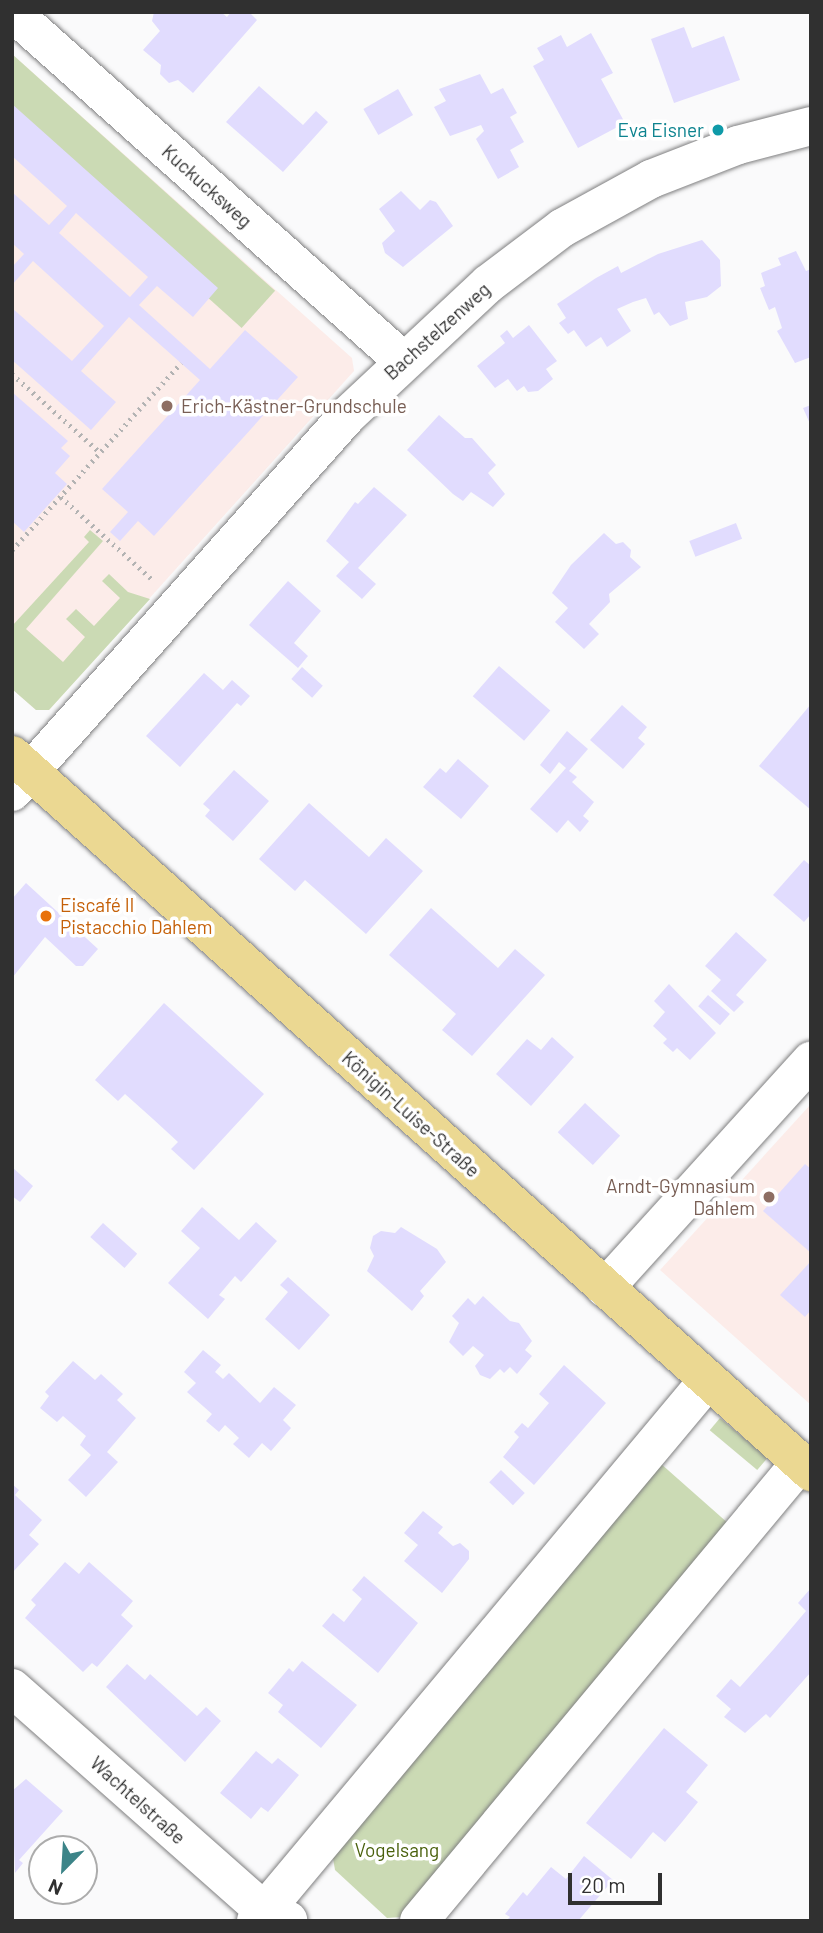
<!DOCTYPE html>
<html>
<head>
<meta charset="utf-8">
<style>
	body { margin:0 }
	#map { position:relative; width:823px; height:1933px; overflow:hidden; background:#fafafb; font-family:Barlow,sans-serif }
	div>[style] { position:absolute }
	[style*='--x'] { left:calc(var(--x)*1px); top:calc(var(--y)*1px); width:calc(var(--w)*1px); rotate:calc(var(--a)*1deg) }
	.education>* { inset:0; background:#fcece9 }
	.green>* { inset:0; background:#cbdab4; transform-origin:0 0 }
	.building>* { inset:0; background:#e1dcfe; transform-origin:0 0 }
	.path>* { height:4.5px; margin-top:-2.25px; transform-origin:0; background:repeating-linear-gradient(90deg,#b3b3b3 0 2px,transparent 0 7px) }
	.roads { filter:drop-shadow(0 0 2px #808081) drop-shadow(0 0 2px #808081) }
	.minor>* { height:38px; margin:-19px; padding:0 19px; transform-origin:19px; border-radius:19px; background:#fff }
	.major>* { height:38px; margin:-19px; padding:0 19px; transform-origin:19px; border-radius:19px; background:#ebd892 }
	.dots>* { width:19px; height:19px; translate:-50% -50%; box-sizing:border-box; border:4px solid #fff; border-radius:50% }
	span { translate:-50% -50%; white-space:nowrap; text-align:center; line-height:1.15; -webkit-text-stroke:7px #fff; paint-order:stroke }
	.culture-label { font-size:19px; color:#0d838f }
	.right { translate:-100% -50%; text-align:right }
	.street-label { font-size:19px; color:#303030 }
	.education-label { font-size:19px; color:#785e54 }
	.left { translate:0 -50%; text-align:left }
	.food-label { font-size:19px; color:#c56008 }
	.park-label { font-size:19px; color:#49600c }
	.frame { position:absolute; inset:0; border:14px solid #303030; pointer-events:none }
	.north { position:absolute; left:28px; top:1835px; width:70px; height:70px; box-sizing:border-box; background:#fff; border:2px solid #acacac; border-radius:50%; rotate:204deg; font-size:19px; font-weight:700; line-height:28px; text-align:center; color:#303030 }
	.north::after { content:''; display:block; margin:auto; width:24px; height:32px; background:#3c8488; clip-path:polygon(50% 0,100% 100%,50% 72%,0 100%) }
	.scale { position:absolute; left:568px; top:1873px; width:94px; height:32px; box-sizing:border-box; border:4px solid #303030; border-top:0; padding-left:9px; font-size:21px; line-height:24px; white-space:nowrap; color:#303030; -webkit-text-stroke:5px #fff; paint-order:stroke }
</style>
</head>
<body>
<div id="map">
	<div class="education">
		<i style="clip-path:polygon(12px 54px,352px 358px,354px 371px,49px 710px,36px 710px,12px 689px)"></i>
		<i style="clip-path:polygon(811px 1104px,811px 1405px,660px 1270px)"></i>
	</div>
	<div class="green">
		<i style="left:12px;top:54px;width:354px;height:50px;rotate:42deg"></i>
		<i style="clip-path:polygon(90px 530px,103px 541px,26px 629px,63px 662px,85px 637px,66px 619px,76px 609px,94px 626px,120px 598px,102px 581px,109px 574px,128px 592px,150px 599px,49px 710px,36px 710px,12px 689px,12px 626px,89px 542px,84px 537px)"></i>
		<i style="left:720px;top:1418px;width:62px;height:16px;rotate:40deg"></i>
		<i style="clip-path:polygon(660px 1463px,729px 1524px,401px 1917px,387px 1918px,335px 1870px,333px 1858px)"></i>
	</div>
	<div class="building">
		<i style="clip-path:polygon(154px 12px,221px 12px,227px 17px,231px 12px,249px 12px,257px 20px,193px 93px,178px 80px,169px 83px,160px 74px,161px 65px,143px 50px,160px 31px,152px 21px)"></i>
		<i style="clip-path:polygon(684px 27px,692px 48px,724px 36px,740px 80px,674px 103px,651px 39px)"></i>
		<i style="clip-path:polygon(591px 33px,613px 73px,601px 79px,625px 123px,578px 148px,533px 66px,544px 60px,537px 48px,561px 35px,567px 47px)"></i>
		<i style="clip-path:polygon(480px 74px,491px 94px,503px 88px,517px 113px,510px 117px,524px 142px,510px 150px,519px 167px,498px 179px,476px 139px,484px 131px,481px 125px,450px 136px,434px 107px,446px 101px,439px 89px)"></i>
		<i style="clip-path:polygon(259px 86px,303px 125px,316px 111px,328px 122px,283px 172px,226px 122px)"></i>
		<i style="left:398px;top:89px;width:30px;height:40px;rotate:60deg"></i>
		<i style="clip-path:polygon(evenodd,12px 104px,218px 288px,193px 317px,157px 286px,139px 305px,210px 369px,245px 330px,298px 377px,154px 536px,138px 521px,120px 541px,110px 532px,128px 512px,102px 489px,200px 380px,129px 317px,81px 371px,116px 402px,91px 430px,12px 360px,12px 308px,72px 361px,104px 326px,33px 261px,12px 285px,12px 267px,24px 254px,12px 243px,12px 192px,49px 225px,67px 206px,12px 156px,12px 104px,76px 213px,148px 277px,130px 297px,59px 233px,76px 213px)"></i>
		<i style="clip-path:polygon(401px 191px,420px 210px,430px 200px,436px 202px,453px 226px,403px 267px,385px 253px,382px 243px,395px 231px,379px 209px)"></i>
		<i style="clip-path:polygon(702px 240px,720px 260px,721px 286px,707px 297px,685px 302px,688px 319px,670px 326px,659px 312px,654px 315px,646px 298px,633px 302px,617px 309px,631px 331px,607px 347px,601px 337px,586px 347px,574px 330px,568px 334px,559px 323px,566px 318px,557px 304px,596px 278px,618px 266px,621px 273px,658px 254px)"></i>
		<i style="clip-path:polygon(796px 251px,806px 271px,811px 269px,811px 357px,795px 363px,777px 331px,782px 328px,775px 307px,769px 310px,760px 288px,765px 286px,761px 273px,781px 265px,778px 258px)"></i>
		<i style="clip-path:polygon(529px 325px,557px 361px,546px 369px,553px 379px,538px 391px,528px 392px,524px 386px,517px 391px,508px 379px,495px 388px,477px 366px,505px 343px,500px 336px,507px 330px,513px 338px)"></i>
		<i style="clip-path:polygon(12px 392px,68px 441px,61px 448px,70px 456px,55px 473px,67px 484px,24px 532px,12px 521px)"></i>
		<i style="clip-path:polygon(811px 405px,811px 426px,803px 408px)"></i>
		<i style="clip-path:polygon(439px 415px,465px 438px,472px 438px,496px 465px,488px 473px,505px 494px,493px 507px,471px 492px,463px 501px,453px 494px,407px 450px)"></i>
		<i style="clip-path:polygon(374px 487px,407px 515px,358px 568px,376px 584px,362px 599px,336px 576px,349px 562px,326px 541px,355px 502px,358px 504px)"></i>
		<i style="left:736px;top:523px;width:17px;height:50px;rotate:69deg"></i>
		<i style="clip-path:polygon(604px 533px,616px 544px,623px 542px,631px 550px,630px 557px,641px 567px,609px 594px,610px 602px,589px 624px,599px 634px,584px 649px,555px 622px,568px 608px,552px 593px,571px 565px)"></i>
		<i style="clip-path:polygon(288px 581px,321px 611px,294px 643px,308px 656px,298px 668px,249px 625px)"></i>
		<i style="left:499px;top:666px;width:68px;height:40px;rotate:41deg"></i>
		<i style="left:302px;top:667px;width:28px;height:16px;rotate:42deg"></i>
		<i style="clip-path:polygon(204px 673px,223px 690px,232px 680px,250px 696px,241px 706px,237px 703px,180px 767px,146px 736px)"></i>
		<i style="clip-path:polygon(811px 704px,811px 810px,759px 766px)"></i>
		<i style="clip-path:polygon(622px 705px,647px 727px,638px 738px,645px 744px,623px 769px,590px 740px)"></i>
		<i style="clip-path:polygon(567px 731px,588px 749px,569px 771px,577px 777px,572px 782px,594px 802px,583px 816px,589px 821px,580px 832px,568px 820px,557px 833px,530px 809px,566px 768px,559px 762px,550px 774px,540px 765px)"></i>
		<i style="clip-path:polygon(458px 759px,489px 786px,461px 819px,423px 787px,440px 768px,446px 773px)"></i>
		<i style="clip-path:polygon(234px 770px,269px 801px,233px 841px,205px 816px,210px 810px,203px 804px)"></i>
		<i style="clip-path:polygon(309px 803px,369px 857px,386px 838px,423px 871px,366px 934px,305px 880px,295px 891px,259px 859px)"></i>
		<i style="clip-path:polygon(804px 860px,811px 866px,811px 914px,804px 922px,773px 895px)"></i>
		<i style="clip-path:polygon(26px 883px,98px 949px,83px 966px,76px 966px,45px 937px,12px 978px,12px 899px)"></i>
		<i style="clip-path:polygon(431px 908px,498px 968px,515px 949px,545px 975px,472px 1056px,442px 1030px,456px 1014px,389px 955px)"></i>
		<i style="clip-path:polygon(736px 932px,767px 960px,736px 995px,744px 1002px,734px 1012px,711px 991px,721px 980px,705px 966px)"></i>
		<i style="clip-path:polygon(669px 984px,716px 1033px,690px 1060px,677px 1048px,673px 1052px,663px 1043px,667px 1039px,653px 1026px,665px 1012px,654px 1001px)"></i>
		<i style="left:708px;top:995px;width:29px;height:15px;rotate:41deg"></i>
		<i style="clip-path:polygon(164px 1003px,264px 1094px,194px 1170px,171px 1149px,178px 1142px,153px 1119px,125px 1094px,118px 1101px,95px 1080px)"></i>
		<i style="clip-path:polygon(552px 1037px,574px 1057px,531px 1106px,496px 1074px,527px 1039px,541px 1050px)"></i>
		<i style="left:585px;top:1103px;width:48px;height:40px;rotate:43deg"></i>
		<i style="clip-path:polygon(805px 1164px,811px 1169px,811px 1253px,763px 1211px)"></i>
		<i style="clip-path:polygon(12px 1167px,33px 1186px,20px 1202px,12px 1196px)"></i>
		<i style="clip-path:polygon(202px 1207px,239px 1240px,256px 1222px,277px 1241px,241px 1282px,235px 1276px,219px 1295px,225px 1299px,208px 1319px,168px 1283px,200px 1248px,181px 1231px)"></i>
		<i style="left:103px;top:1223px;width:46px;height:19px;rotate:42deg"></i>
		<i style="clip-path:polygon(401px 1227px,437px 1249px,446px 1262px,420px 1291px,424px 1296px,412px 1311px,367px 1271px,374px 1256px,370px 1248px,373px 1236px,381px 1231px,395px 1233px)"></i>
		<i style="clip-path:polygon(811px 1261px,811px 1310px,805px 1317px,780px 1295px)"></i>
		<i style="clip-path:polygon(288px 1277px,330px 1315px,299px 1350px,265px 1319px,288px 1292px,280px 1285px)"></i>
		<i style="clip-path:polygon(483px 1296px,510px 1321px,519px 1323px,532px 1341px,525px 1350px,532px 1356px,517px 1374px,510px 1367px,504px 1373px,500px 1369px,490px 1379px,480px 1375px,475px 1366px,484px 1355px,473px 1346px,463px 1356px,449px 1342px,459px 1323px,452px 1316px,468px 1298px,475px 1305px)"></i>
		<i style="clip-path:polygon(203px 1350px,221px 1365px,215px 1372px,223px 1379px,229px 1373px,260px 1403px,274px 1387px,296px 1405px,283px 1420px,291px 1428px,271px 1451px,262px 1443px,249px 1458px,233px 1444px,239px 1438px,225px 1425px,219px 1432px,206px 1421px,212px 1414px,187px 1392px,196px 1383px,184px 1372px)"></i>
		<i style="clip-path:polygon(73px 1361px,95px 1380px,101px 1374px,123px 1394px,117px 1400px,136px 1418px,107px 1452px,118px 1462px,86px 1497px,68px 1480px,91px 1455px,80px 1445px,86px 1436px,63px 1416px,57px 1422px,40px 1408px,49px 1396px,45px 1392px)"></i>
		<i style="clip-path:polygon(564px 1365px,606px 1403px,534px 1485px,503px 1457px,519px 1437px,514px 1432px,522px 1423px,528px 1428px,549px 1403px,539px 1394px)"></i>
		<i style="left:501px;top:1470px;width:33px;height:17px;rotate:44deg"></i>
		<i style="clip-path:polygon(12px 1484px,19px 1490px,15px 1495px,42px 1520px,29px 1535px,39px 1544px,12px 1573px)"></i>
		<i style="clip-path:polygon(423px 1511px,443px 1527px,438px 1533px,453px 1546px,460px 1543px,469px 1551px,469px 1559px,442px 1593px,404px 1561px,418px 1545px,404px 1533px)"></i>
		<i style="clip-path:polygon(65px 1562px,79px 1574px,89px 1562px,133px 1601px,121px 1615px,133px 1626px,97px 1667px,92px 1663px,83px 1672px,25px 1618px,36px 1605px,31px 1600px)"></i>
		<i style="clip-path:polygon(364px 1576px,418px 1623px,378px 1673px,322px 1626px,333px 1613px,344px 1622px,362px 1599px,352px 1590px)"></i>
		<i style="clip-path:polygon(811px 1588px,811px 1672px,770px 1718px,766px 1714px,745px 1733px,724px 1717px,731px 1709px,716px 1696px,731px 1679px,740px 1687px,773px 1650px,806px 1611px,798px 1603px)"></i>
		<i style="clip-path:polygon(302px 1661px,357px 1705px,321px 1748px,278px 1712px,283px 1705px,268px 1693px,289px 1668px,293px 1672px)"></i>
		<i style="clip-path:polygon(127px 1664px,145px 1680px,150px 1674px,197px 1716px,206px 1707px,221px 1721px,185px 1762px,106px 1687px)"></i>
		<i style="clip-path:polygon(664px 1728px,708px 1765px,686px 1792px,698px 1802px,682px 1822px,665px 1842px,653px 1832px,631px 1859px,586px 1823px)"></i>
		<i style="clip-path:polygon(256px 1751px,272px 1764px,278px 1758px,299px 1775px,268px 1812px,261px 1807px,251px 1819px,220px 1793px)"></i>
		<i style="clip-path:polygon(26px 1779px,63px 1811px,19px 1860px,23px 1863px,15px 1873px,12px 1791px)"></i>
		<i style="clip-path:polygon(584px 1856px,613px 1880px,578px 1921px,506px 1921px,510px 1917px,505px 1914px,523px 1892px,527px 1896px,551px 1867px,566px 1879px)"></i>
	</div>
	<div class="path">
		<i style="--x:12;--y:374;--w:118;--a:41.6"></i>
		<i style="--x:61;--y:497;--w:125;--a:42.1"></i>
		<i style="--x:12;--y:550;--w:252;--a:-47.9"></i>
	</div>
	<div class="roads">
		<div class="minor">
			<i style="--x:12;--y:12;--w:523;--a:41.74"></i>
			<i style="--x:12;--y:792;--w:504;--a:-48.3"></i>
			<i style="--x:347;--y:416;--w:193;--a:-43.1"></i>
			<i style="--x:488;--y:284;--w:93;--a:-37.1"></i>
			<i style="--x:562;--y:228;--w:102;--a:-28.8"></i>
			<i style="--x:651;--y:179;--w:93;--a:-21.3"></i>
			<i style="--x:738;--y:145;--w:75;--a:-14.6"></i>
			<i style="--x:605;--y:1288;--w:307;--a:-47.8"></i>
			<i style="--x:12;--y:1688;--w:337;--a:41.5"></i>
			<i style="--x:264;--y:1911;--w:26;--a:21"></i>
			<i style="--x:256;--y:1921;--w:705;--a:-50.12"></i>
			<i style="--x:419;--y:1921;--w:596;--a:-50.24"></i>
		</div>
		<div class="major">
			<i style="--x:12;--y:755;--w:1074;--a:41.9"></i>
		</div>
	</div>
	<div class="dots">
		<i style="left:718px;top:130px;background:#0f9aa8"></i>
		<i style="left:167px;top:406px;background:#8d6e63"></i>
		<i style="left:46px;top:916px;background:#e8710a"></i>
		<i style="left:769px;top:1197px;background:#8d6e63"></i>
	</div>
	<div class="culture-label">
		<span class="right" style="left:704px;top:130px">Eva Eisner</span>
	</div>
	<div class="street-label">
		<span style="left:207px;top:186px;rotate:42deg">Kuckucksweg</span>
		<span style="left:437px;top:331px;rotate:-42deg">Bachstelzenweg</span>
		<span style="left:411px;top:1114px;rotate:42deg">Königin-Luise-Straße</span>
		<span style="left:138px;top:1800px;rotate:42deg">Wachtelstraße</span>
	</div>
	<div class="education-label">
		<span class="left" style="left:181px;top:406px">Erich-Kästner-Grundschule</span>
		<span class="right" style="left:755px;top:1197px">Arndt-Gymnasium<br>Dahlem</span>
	</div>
	<div class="food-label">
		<span class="left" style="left:60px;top:916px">Eiscafé Il<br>Pistacchio Dahlem</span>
	</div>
	<div class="park-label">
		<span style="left:397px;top:1850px">Vogelsang</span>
	</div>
	<div class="frame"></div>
	<div class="north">N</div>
	<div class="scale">20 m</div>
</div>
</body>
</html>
